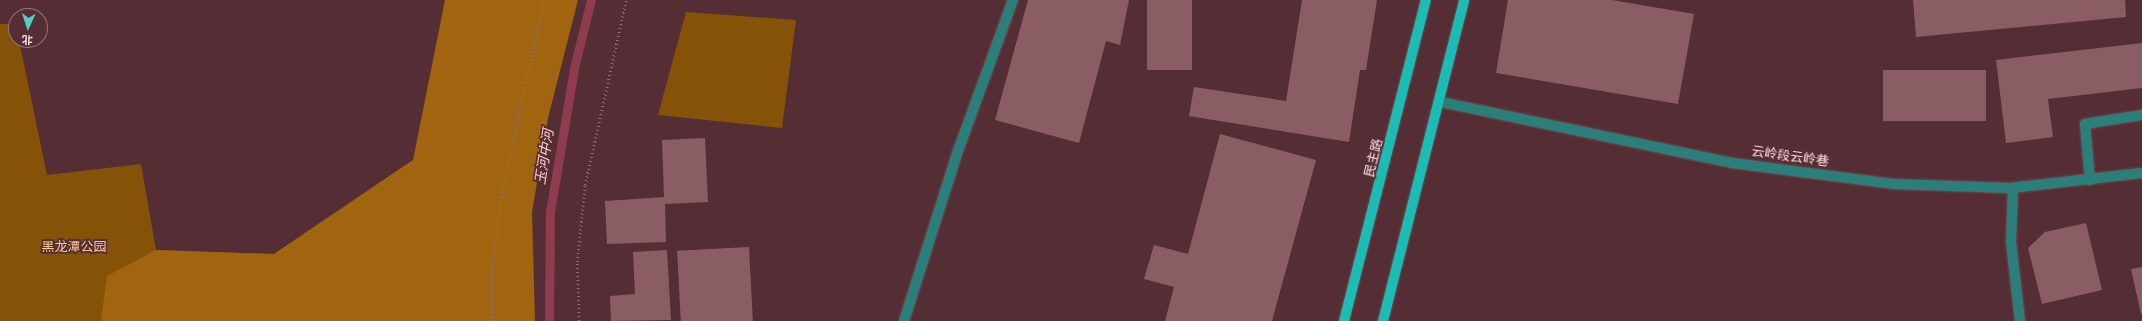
<!DOCTYPE html>
<html>
<head>
<meta charset="utf-8">
<style>
	body { margin:0 }
	#map { position:relative; width:2142px; height:321px; overflow:hidden; background:#552d34; font-family:"Source Sans 3","Noto Sans SC",sans-serif }
	div>[style] { position:absolute }
	[style*='--x'] { left:calc(var(--x)*1px); top:calc(var(--y)*1px); width:calc(var(--w)*1px); rotate:calc(var(--a)*1deg) }
	.green>* { inset:0; background:#855307 }
	.forest>* { inset:0; background:#a0650e }
	.stream>* { height:9px; margin:-4.5px; padding:0 4.5px; transform-origin:4.5px; border-radius:4.5px; background:#913b4f }
	.building>* { inset:0; background:#8a5d64; transform-origin:0 0 }
	.path>* { height:2.5px; margin-top:-1.25px; transform-origin:0; background:repeating-linear-gradient(90deg,#906c72 0 1px,transparent 0 4px) }
	.roads { filter:drop-shadow(0 0 1px #704a50) drop-shadow(0 0 1px #704a50) }
	.minor>* { height:10px; margin:-5px; padding:0 5px; transform-origin:5px; border-radius:5px; background:#2b7f7a }
	.major>* { height:10px; margin:-5px; padding:0 5px; transform-origin:5px; border-radius:5px; background:#1bbcb3 }
	span { translate:-50% -50%; white-space:nowrap; text-align:center; line-height:1.15; -webkit-text-stroke:3.5px #552d34; paint-order:stroke }
	.street-label { font-size:13px; color:#fbe0e3 }
	.park-label { font-size:13px; color:#fdcc96 }
	.water-label { font-size:14px; color:#ffcbd3; font-style:italic }
	.north { position:absolute; left:8px; top:8px; width:40px; height:40px; box-sizing:border-box; background:#552d34; border:1px solid #97757a; border-radius:50%; rotate:183deg; font-size:11px; font-weight:700; line-height:16px; text-align:center; color:#fbe0e3 }
	.north::after { content:''; display:block; margin:auto; width:14px; height:18px; background:#55cec5; clip-path:polygon(50% 0,100% 100%,50% 72%,0 100%) }
</style>
</head>
<body>
<div id="map">
	<div class="green">
		<i style="clip-path:polygon(686px 12px,796px 20px,782px 128px,658px 115px)"></i>
		<i style="clip-path:polygon(0 24px,15px 24px,16px 40px,19px 40px,47px 175px,141px 164px,156px 250px,274px 254px,413px 160px,468px 321px,0 321px)"></i>
	</div>
	<div class="forest">
		<i style="clip-path:polygon(445px 0,578px 0,548px 118px,532px 212px,535px 321px,101px 321px,107px 276px,156px 250px,274px 254px,413px 160px)"></i>
	</div>
	<div class="stream">
		<i style="--x:549;--y:321;--w:109;--a:-89.5"></i>
		<i style="--x:550;--y:212;--w:146;--a:-80.5"></i>
		<i style="--x:574;--y:68;--w:70;--a:-76"></i>
	</div>
	<div class="building">
		<i style="clip-path:polygon(1028px 0,1129px 0,1120px 45px,1106px 41px,1079px 143px,995px 120px)"></i>
		<i style="left:1147px;top:0;width:45px;height:70px"></i>
		<i style="clip-path:polygon(1302px 0,1377px 0,1366px 70px,1360px 70px,1349px 142px,1189px 116px,1194px 87px,1286px 101px)"></i>
		<i style="clip-path:polygon(1508px 0,1612px 0,1694px 14px,1678px 104px,1496px 73px)"></i>
		<i style="clip-path:polygon(1913px 0,2125px 0,2126px 17px,1916px 37px)"></i>
		<i style="clip-path:polygon(2142px 43px,2142px 88px,2048px 99px,2053px 137px,2006px 143px,1996px 60px)"></i>
		<i style="left:1986px;top:70px;width:51px;height:103px;rotate:90deg"></i>
		<i style="clip-path:polygon(1220px 134px,1316px 160px,1272px 321px,1165px 321px,1174px 287px,1144px 279px,1154px 245px,1188px 254px)"></i>
		<i style="clip-path:polygon(705px 138px,708px 202px,665px 204px,666px 242px,607px 244px,605px 201px,664px 197px,662px 140px)"></i>
		<i style="clip-path:polygon(2086px 223px,2102px 290px,2042px 304px,2028px 248px,2045px 232px)"></i>
		<i style="left:749px;top:247px;width:74px;height:72px;rotate:87deg"></i>
		<i style="clip-path:polygon(667px 250px,671px 320px,611px 321px,610px 296px,635px 294px,633px 252px)"></i>
		<i style="clip-path:polygon(2142px 267px,2142px 314px,2141px 314px,2131px 269px)"></i>
	</div>
	<div class="path">
		<i style="--x:492;--y:321;--w:44;--a:-91.3"></i>
		<i style="--x:491;--y:277;--w:81;--a:-82.9"></i>
		<i style="--x:501;--y:197;--w:202;--a:-77.7"></i>
		<i style="--x:579;--y:321;--w:59;--a:-91.9"></i>
		<i style="--x:577;--y:262;--w:77;--a:-84.1"></i>
		<i style="--x:585;--y:185;--w:189;--a:-77.5"></i>
	</div>
	<div class="roads">
		<div class="minor">
			<i style="--x:1440;--y:102;--w:298;--a:11.8"></i>
			<i style="--x:1732;--y:163;--w:162;--a:7.4"></i>
			<i style="--x:1893;--y:184;--w:117;--a:2"></i>
			<i style="--x:2010;--y:188;--w:133;--a:-6.5"></i>
			<i style="--x:2090;--y:180;--w:56;--a:-95.1"></i>
			<i style="--x:2085;--y:124;--w:58;--a:-9"></i>
			<i style="--x:2013;--y:188;--w:54;--a:92.1"></i>
			<i style="--x:2011;--y:242;--w:80;--a:83.5"></i>
			<i style="--x:904;--y:321;--w:178;--a:-72.4"></i>
			<i style="--x:958;--y:151;--w:161;--a:-70"></i>
		</div>
		<div class="major">
			<i style="--x:1344;--y:321;--w:331;--a:-75.7"></i>
			<i style="--x:1383;--y:321;--w:331;--a:-75.8"></i>
		</div>
	</div>
	<div class="street-label">
		<span style="left:1790px;top:157px;rotate:8deg">云岭段云岭巷</span>
		<span style="left:1374px;top:158px;rotate:-76deg">民主路</span>
	</div>
	<div class="park-label">
		<span style="left:74px;top:247px">黑龙潭公园</span>
	</div>
	<div class="water-label">
		<span style="left:545px;top:157px;rotate:-81deg">玉河中河</span>
	</div>
	<div class="north">北</div>
</div>
</body>
</html>
